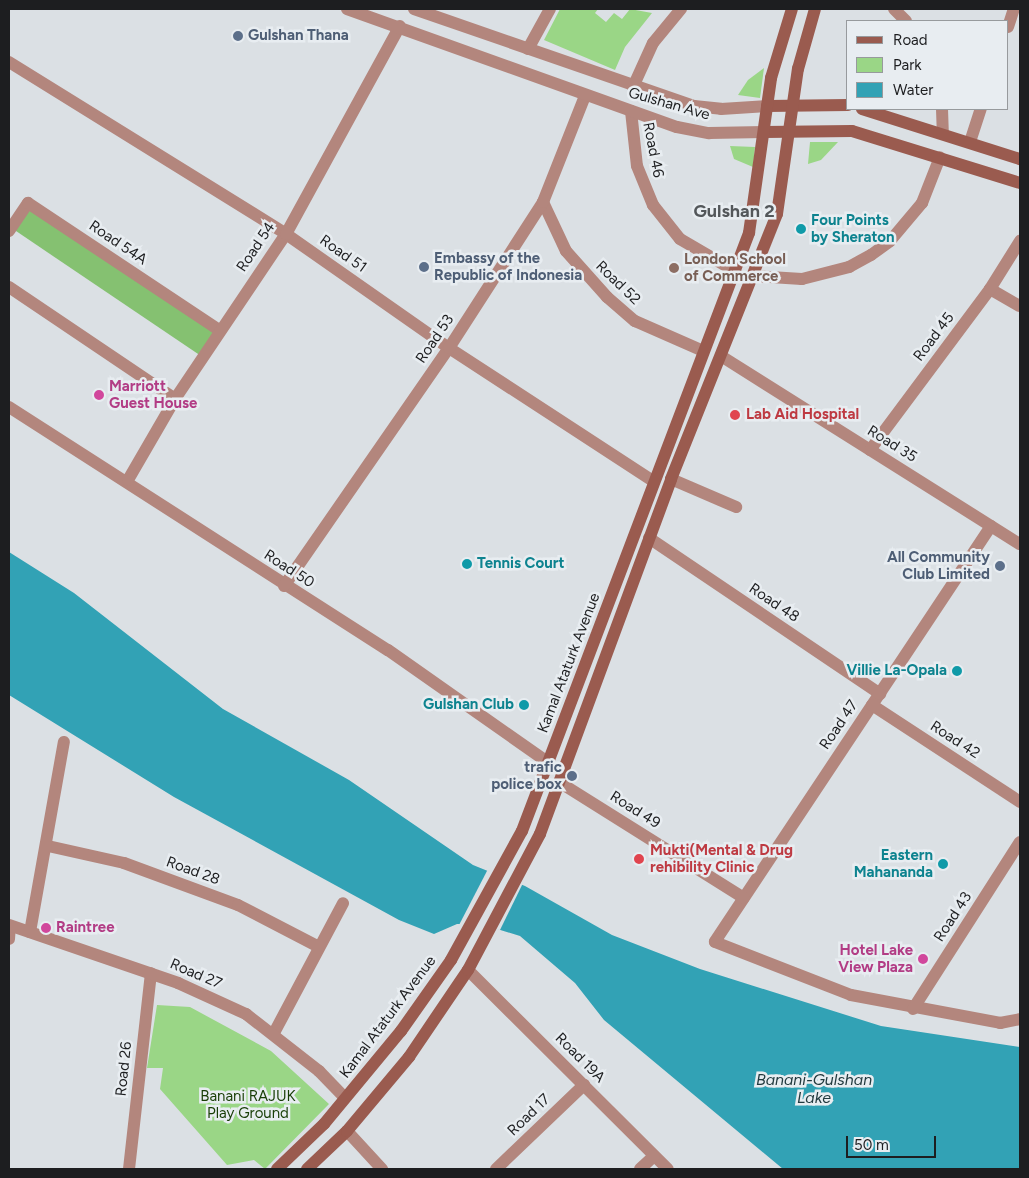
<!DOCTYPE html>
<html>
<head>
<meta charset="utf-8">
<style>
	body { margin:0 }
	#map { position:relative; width:1029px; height:1178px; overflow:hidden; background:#dbe0e4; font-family:Figtree,sans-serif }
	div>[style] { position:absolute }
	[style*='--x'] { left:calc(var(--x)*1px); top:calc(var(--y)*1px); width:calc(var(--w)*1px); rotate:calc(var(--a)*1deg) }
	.green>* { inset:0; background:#9ad686 }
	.forest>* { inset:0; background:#85c171; transform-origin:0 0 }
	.water>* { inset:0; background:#32a2b5 }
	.pier>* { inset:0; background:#dbe0e4 }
	.minor>* { height:12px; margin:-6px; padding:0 6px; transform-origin:6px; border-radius:6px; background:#b3867d }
	.tertiary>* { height:12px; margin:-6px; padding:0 6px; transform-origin:6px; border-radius:6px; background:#b3867d }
	.secondary>* { height:12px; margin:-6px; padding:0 6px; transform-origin:6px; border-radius:6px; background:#9a5b4f }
	.dots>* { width:14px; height:14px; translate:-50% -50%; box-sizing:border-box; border:2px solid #e8edf1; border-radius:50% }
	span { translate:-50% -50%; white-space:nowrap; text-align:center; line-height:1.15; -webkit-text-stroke:5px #e8edf1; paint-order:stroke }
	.service-label { font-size:15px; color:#4e5e75; font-weight:700 }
	.left { translate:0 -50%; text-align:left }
	.right { translate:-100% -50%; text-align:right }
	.street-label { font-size:15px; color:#1d1e20 }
	.culture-label { font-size:15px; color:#0d838f; font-weight:700 }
	.education-label { font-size:15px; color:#785e54; font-weight:700 }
	.hotel-label { font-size:15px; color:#b23c85; font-weight:700 }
	.health-label { font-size:15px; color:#be3a42; font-weight:700 }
	.park-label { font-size:15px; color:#183e06 }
	.water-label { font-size:16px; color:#223a3f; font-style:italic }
	.quarter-label { font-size:18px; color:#53575a; font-weight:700 }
	.frame { position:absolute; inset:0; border:10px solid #1d1e20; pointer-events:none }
	.legend { position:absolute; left:846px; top:20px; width:162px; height:90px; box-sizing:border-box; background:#e8edf1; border:1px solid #979a9d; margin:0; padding:6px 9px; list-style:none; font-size:15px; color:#1d1e20 }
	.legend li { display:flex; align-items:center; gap:10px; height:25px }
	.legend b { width:25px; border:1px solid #979a9d }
	.scale { position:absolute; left:846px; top:1136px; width:90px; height:22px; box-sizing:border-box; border:2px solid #1d1e20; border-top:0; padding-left:6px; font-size:15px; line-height:18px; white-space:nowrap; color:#1d1e20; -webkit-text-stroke:4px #e8edf1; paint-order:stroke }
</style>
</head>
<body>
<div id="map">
	<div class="green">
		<i style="clip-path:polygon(560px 9px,598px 9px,595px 13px,606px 22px,614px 13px,622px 19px,630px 9px,652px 13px,625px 47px,615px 70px,544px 40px)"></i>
		<i style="clip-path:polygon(764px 68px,760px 98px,738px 95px,748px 80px)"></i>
		<i style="clip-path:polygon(810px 142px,838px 142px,821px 160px,808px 164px)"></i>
		<i style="clip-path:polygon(730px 146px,755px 147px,753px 167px,734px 159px)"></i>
		<i style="clip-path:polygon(157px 1005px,190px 1007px,271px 1051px,329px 1104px,265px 1169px,254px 1160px,227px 1165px,160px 1089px,163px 1068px,147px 1068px)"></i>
	</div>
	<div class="forest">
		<i style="left:28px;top:203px;width:229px;height:30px;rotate:34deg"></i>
	</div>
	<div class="water">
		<i style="clip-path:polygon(9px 552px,74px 593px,223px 709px,349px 780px,473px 865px,525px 886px,612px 935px,700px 969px,881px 1026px,1020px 1047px,1020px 1169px,783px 1169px,604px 1020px,575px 983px,520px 936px,481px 924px,457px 924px,434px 934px,399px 920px,174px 797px,9px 695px)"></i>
	</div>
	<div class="pier">
		<i style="clip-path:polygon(488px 869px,523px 883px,500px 930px,458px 927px)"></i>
	</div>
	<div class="minor">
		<i style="--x:894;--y:9;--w:17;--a:45"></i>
		<i style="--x:1008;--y:27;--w:19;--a:-72"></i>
		<i style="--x:528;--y:49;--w:46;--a:-61.2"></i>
		<i style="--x:9;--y:62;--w:326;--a:31.8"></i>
		<i style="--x:286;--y:234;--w:199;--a:35"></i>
		<i style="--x:449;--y:348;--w:244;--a:33.1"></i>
		<i style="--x:633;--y:87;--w:48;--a:-65.6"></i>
		<i style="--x:653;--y:43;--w:44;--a:-50.5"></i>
		<i style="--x:942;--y:109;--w:24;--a:88"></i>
		<i style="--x:631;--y:111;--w:55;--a:83.8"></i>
		<i style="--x:637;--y:166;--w:42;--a:67.7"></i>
		<i style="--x:653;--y:205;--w:43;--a:51.5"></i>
		<i style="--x:680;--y:239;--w:64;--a:30.2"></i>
		<i style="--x:970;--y:142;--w:35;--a:-72"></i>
		<i style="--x:543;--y:202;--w:54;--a:64.9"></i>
		<i style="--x:566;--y:251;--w:62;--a:48.3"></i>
		<i style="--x:607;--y:297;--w:37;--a:41"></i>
		<i style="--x:635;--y:321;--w:74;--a:23.8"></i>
		<i style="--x:9;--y:231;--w:34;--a:-56"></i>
		<i style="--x:28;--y:203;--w:229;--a:33.6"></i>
		<i style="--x:753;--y:276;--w:49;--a:3.5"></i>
		<i style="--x:802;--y:279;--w:49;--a:-14.3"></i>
		<i style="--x:849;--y:267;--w:25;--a:-29"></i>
		<i style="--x:871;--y:255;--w:24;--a:-36"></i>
		<i style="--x:890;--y:241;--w:50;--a:-49.9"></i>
		<i style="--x:922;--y:203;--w:49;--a:-68.6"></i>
		<i style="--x:9;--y:287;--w:200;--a:34"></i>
		<i style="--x:990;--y:289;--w:34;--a:30"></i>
		<i style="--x:721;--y:356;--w:353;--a:32.2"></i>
		<i style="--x:9;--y:407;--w:450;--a:32.7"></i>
		<i style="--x:388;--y:650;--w:197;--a:35.1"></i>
		<i style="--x:870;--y:450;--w:201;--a:-53.3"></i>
		<i style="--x:990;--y:289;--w:57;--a:-58"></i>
		<i style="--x:671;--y:479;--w:71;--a:23.3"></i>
		<i style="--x:128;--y:480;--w:94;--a:-59.9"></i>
		<i style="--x:175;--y:399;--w:199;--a:-56.1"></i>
		<i style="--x:286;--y:234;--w:237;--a:-61.3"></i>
		<i style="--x:991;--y:526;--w:499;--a:123.6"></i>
		<i style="--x:715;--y:942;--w:146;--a:21.3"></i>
		<i style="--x:851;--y:995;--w:152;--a:10.6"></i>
		<i style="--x:1000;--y:1023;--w:20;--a:-11"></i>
		<i style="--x:649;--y:538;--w:279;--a:34"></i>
		<i style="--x:284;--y:586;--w:290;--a:-55.3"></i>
		<i style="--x:449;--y:348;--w:174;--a:-57.2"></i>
		<i style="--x:543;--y:202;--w:114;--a:-68.4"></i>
		<i style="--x:872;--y:705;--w:177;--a:33.2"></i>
		<i style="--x:559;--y:782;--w:218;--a:32.1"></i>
		<i style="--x:48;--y:846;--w:78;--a:12.6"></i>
		<i style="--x:124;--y:863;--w:121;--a:20.2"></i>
		<i style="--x:238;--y:905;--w:91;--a:27.4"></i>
		<i style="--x:30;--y:932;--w:193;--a:-79.9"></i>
		<i style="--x:9;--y:939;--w:13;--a:-86"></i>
		<i style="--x:468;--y:970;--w:282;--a:44.9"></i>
		<i style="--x:913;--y:1009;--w:198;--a:-57.4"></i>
		<i style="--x:274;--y:1033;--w:147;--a:-62"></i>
		<i style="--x:129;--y:1169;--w:197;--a:-83.6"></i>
		<i style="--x:496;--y:1169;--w:122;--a:-43.7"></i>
		<i style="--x:640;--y:1169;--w:19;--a:-43"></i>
	</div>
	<div class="tertiary">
		<i style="--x:347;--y:9;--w:350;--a:19.7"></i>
		<i style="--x:677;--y:127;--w:33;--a:11"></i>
		<i style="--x:709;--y:133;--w:56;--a:-1"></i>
		<i style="--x:414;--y:9;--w:296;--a:19.1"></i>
		<i style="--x:694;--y:106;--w:27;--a:6"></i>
		<i style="--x:721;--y:109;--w:46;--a:-3.7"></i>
		<i style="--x:9;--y:925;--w:179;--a:18.9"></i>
		<i style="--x:178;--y:983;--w:75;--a:24.5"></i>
		<i style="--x:246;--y:1014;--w:93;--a:38"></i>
		<i style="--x:319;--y:1071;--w:37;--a:46"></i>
		<i style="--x:347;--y:1131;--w:52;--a:47.4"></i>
	</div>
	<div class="secondary">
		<i style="--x:767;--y:106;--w:81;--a:-0.7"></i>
		<i style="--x:862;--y:109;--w:166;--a:17.6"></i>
		<i style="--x:765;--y:132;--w:87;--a:-0.7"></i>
		<i style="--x:852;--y:131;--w:176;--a:17.2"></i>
		<i style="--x:277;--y:1169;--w:65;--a:-43.8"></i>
		<i style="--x:324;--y:1124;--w:121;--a:-50.4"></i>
		<i style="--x:401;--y:1031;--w:87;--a:-54.8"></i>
		<i style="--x:451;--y:960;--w:147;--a:-61.2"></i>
		<i style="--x:522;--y:831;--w:640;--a:-69.21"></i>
		<i style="--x:749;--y:233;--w:157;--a:-81.9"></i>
		<i style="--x:771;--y:78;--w:72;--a:-73.1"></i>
		<i style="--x:307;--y:1169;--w:55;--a:-43.5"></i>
		<i style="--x:347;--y:1131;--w:97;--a:-50"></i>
		<i style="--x:409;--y:1057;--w:105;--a:-55.9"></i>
		<i style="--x:468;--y:970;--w:154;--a:-62.1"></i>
		<i style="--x:540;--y:834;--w:378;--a:-69.7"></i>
		<i style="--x:671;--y:479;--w:285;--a:-68.2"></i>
		<i style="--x:777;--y:214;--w:147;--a:-81.8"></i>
		<i style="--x:798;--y:69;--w:62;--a:-74.2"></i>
	</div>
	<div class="dots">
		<i style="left:238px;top:36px;background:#5c6f8a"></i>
		<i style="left:801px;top:229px;background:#0f9aa8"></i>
		<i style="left:424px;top:267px;background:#5c6f8a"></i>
		<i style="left:674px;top:268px;background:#8d6e63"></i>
		<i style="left:99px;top:395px;background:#d1479c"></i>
		<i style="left:735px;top:415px;background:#e0444e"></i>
		<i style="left:467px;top:564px;background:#0f9aa8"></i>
		<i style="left:1000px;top:566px;background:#5c6f8a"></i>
		<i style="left:957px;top:671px;background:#0f9aa8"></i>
		<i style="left:524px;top:705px;background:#0f9aa8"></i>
		<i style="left:572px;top:776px;background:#5c6f8a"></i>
		<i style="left:639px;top:859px;background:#e0444e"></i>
		<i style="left:943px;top:864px;background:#0f9aa8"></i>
		<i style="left:46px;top:928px;background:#d1479c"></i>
		<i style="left:923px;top:959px;background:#d1479c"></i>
	</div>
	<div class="service-label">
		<span class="left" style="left:248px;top:36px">Gulshan Thana</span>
		<span class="left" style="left:434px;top:267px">Embassy of the<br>Republic of Indonesia</span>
		<span class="right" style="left:990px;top:566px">All Community<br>Club Limited</span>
		<span class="right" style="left:562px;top:776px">trafic<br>police box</span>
	</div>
	<div class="street-label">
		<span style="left:669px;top:104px;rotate:16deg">Gulshan Ave</span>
		<span style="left:653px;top:150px;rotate:79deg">Road 46</span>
		<span style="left:118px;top:243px;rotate:34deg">Road 54A</span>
		<span style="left:256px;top:247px;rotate:-56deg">Road 54</span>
		<span style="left:343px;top:254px;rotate:35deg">Road 51</span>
		<span style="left:618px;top:283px;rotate:44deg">Road 52</span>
		<span style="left:934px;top:337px;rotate:-53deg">Road 45</span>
		<span style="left:435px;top:339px;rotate:-56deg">Road 53</span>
		<span style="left:892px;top:444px;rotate:32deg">Road 35</span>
		<span style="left:289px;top:569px;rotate:33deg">Road 50</span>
		<span style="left:774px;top:603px;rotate:34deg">Road 48</span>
		<span style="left:569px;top:663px;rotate:-69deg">Kamal Ataturk Avenue</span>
		<span style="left:839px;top:725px;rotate:-56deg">Road 47</span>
		<span style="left:955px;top:740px;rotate:33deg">Road 42</span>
		<span style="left:635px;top:810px;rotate:32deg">Road 49</span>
		<span style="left:193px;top:871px;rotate:20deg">Road 28</span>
		<span style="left:953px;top:917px;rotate:-57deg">Road 43</span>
		<span style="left:196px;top:974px;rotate:23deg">Road 27</span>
		<span style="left:388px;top:1017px;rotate:-53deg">Kamal Ataturk Avenue</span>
		<span style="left:580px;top:1058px;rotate:45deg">Road 19A</span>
		<span style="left:124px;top:1069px;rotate:-84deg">Road 26</span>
		<span style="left:529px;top:1115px;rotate:-44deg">Road 17</span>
	</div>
	<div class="culture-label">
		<span class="left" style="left:811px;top:229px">Four Points<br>by Sheraton</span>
		<span class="left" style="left:477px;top:564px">Tennis Court</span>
		<span class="right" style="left:947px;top:671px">Villie La-Opala</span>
		<span class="right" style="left:514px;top:705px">Gulshan Club</span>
		<span class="right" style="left:933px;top:864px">Eastern<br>Mahananda</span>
	</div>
	<div class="education-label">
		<span class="left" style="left:684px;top:268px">London School<br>of Commerce</span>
	</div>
	<div class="hotel-label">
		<span class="left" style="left:109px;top:395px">Marriott<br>Guest House</span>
		<span class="left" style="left:56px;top:928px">Raintree</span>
		<span class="right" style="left:913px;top:959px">Hotel Lake<br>View Plaza</span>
	</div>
	<div class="health-label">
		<span class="left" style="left:746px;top:415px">Lab Aid Hospital</span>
		<span class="left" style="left:650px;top:859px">Mukti(Mental &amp; Drug<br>rehibility Clinic</span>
	</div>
	<div class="park-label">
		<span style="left:248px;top:1105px">Banani RAJUK<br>Play Ground</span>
	</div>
	<div class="water-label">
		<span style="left:814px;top:1089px">Banani-Gulshan<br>Lake</span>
	</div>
	<div class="quarter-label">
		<span style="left:734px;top:211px">Gulshan 2</span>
	</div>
	<div class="frame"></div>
	<ul class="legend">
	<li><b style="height:6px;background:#9a5b4f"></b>Road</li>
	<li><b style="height:14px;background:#9ad686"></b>Park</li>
	<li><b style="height:14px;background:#32a2b5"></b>Water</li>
	</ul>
	<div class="scale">50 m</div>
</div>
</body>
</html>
